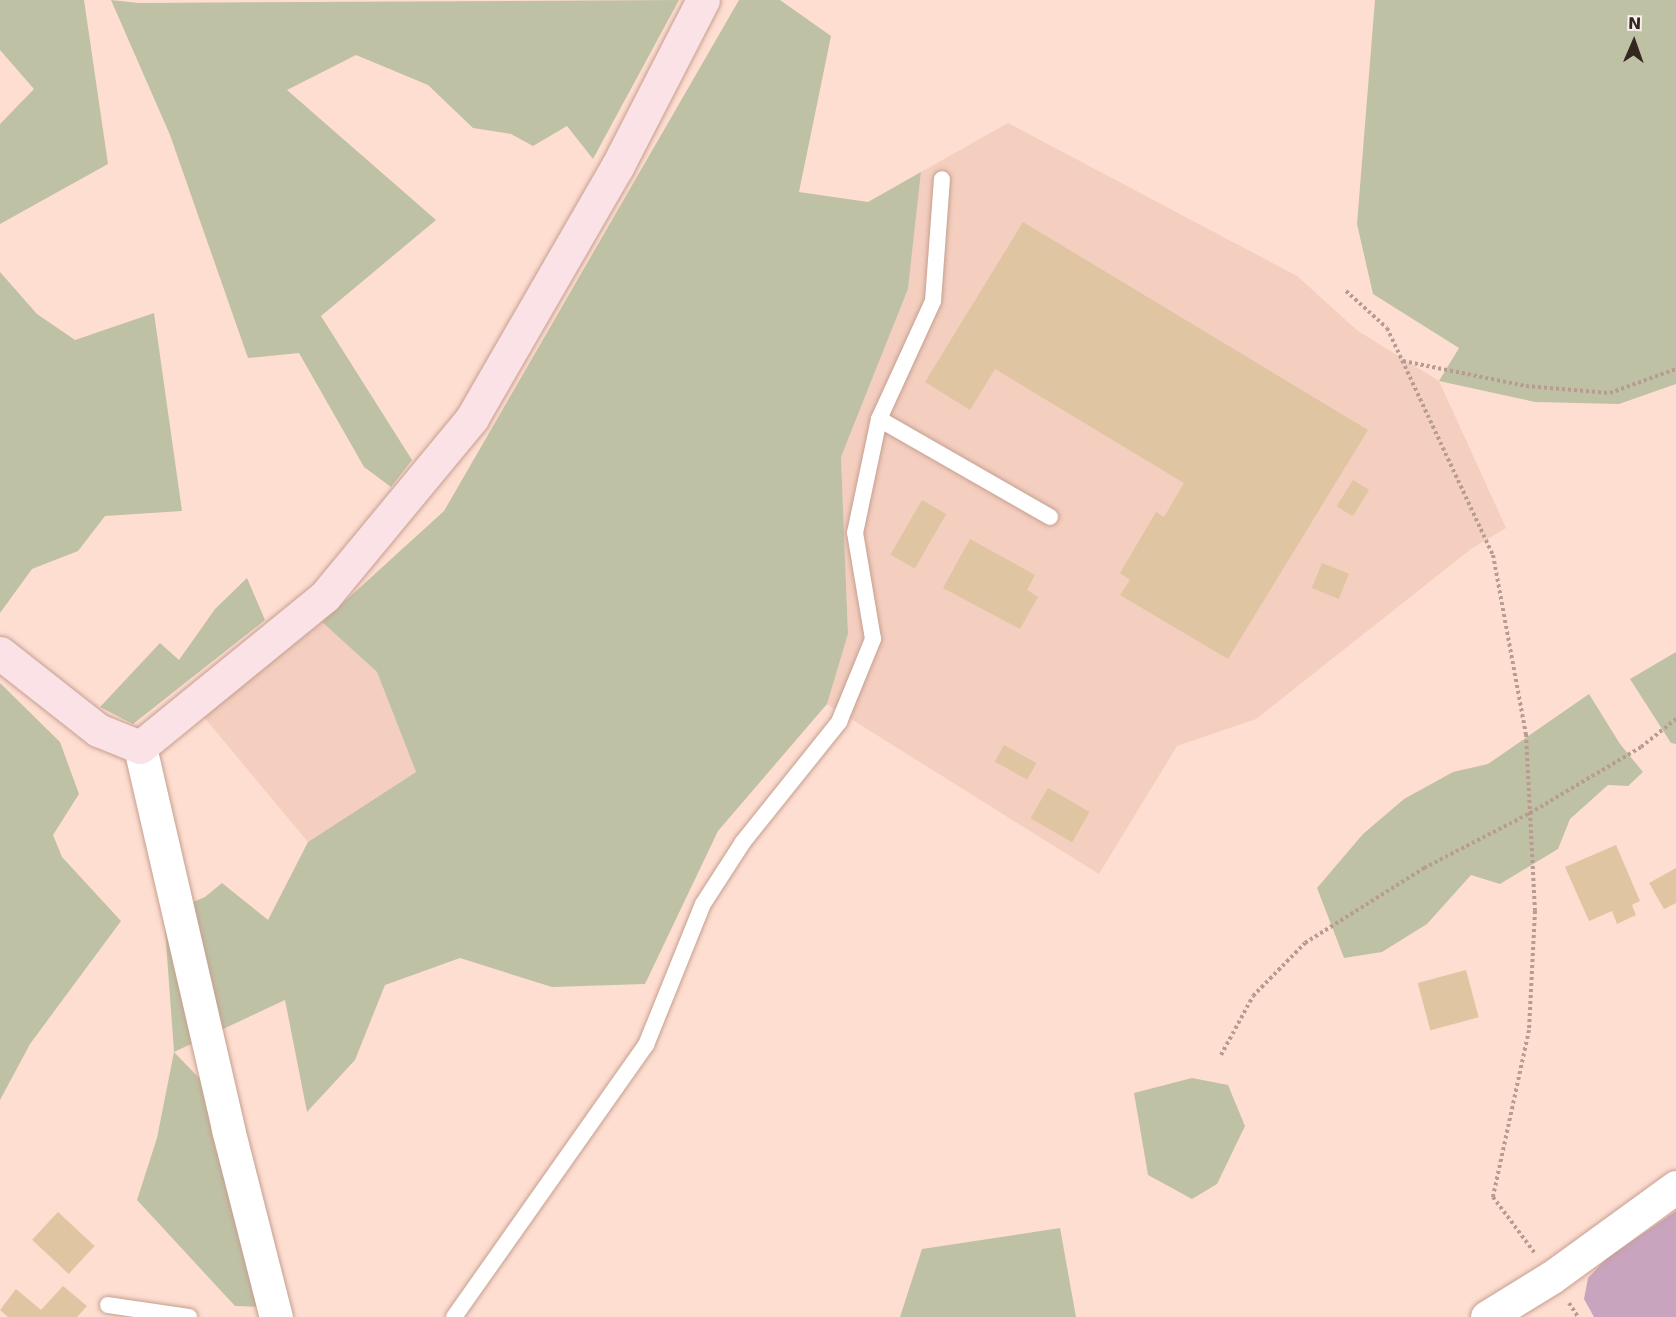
<!DOCTYPE html>
<html>
<head>
<meta charset="utf-8">
<style>
	body { margin:0 }
	#map { position:relative; width:1676px; height:1317px; overflow:hidden; background:#feded1; font-family:"DejaVu Sans",sans-serif }
	div>[style] { position:absolute }
	[style*='--x'] { left:calc(var(--x)*1px); top:calc(var(--y)*1px); width:calc(var(--w)*1px); rotate:calc(var(--a)*1deg) }
	.built>* { inset:0; background:#f4cebf }
	.green>* { inset:0; background:#bfc1a5 }
	.water>* { inset:0; background:#c9a4bf }
	.building>* { inset:0; background:#dfc5a1; transform-origin:0 0 }
	.path>* { height:4px; margin-top:-2px; transform-origin:0; background:repeating-linear-gradient(90deg,#b69c91 0 3px,transparent 0 6px) }
	.roads { filter:drop-shadow(0 0 2px #c59f90) drop-shadow(0 0 2px #c59f90) }
	.lane>* { height:16px; margin:-8px; padding:0 8px; transform-origin:8px; border-radius:8px; background:#fff }
	.street>* { height:33px; margin:-16.5px; padding:0 16.5px; transform-origin:16.5px; border-radius:16.5px; background:#fff }
	.secondary>* { height:33px; margin:-16.5px; padding:0 16.5px; transform-origin:16.5px; border-radius:16.5px; background:#fae2e6 }
	span { translate:-50% -50%; white-space:nowrap; text-align:center; line-height:1.15; -webkit-text-stroke:5px #f9f1ee; paint-order:stroke }
	.north { position:absolute; left:1604px; top:12px; width:60px; height:60px; -webkit-text-stroke:4px #f9f1ee; paint-order:stroke; rotate:2deg; font-size:16px; font-weight:700; line-height:24px; text-align:center; color:#352620 }
	.north::after { content:''; display:block; margin:auto; width:21px; height:27px; background:#352620; clip-path:polygon(50% 0,100% 100%,50% 72%,0 100%) }
</style>
</head>
<body>
<div id="map">
	<div class="built">
		<i style="clip-path:polygon(1008px 123px,1297px 276px,1358px 331px,1439px 381px,1506px 528px,1471px 549px,1256px 719px,1177px 746px,1099px 874px,827px 704px,848px 634px,841px 457px,908px 289px,921px 172px)"></i>
		<i style="clip-path:polygon(322px 622px,377px 672px,416px 772px,308px 842px,203px 716px)"></i>
	</div>
	<div class="green">
		<i style="clip-path:polygon(0 0,84px 0,108px 164px,0 224px,0 124px,34px 89px,0 50px)"></i>
		<i style="clip-path:polygon(111px 0,139px 3px,679px 0,593px 159px,567px 126px,533px 146px,511px 134px,473px 128px,428px 85px,356px 55px,287px 90px,436px 220px,321px 316px,412px 460px,391px 487px,364px 467px,299px 353px,248px 358px,170px 135px)"></i>
		<i style="clip-path:polygon(739px 0,780px 0,831px 36px,799px 192px,868px 202px,921px 172px,908px 289px,841px 457px,848px 634px,827px 704px,718px 831px,645px 984px,552px 987px,460px 958px,385px 985px,355px 1060px,307px 1112px,285px 1000px,174px 1052px,201px 1080px,215px 1146px,262px 1307px,235px 1306px,137px 1200px,157px 1138px,174px 1052px,164px 914px,205px 897px,222px 883px,268px 920px,308px 842px,416px 772px,377px 672px,322px 622px,444px 511px)"></i>
		<i style="clip-path:polygon(1375px 0,1676px 0,1676px 384px,1619px 404px,1535px 402px,1439px 381px,1459px 348px,1373px 294px,1357px 224px)"></i>
		<i style="clip-path:polygon(0 272px,37px 314px,75px 340px,154px 313px,182px 511px,105px 516px,78px 551px,32px 569px,0 613px)"></i>
		<i style="clip-path:polygon(247px 578px,265px 620px,133px 724px,100px 707px,160px 643px,179px 660px,215px 609px)"></i>
		<i style="clip-path:polygon(1676px 652px,1676px 744px,1671px 743px,1630px 679px)"></i>
		<i style="clip-path:polygon(0 683px,60px 742px,79px 794px,53px 835px,62px 857px,121px 921px,30px 1044px,0 1100px)"></i>
		<i style="clip-path:polygon(1589px 694px,1620px 744px,1643px 772px,1628px 786px,1608px 785px,1570px 819px,1558px 849px,1500px 884px,1471px 875px,1427px 924px,1382px 952px,1344px 958px,1317px 888px,1363px 834px,1404px 799px,1453px 772px,1488px 764px)"></i>
		<i style="clip-path:polygon(1192px 1078px,1228px 1085px,1245px 1126px,1217px 1184px,1192px 1199px,1148px 1175px,1134px 1093px)"></i>
		<i style="clip-path:polygon(1060px 1228px,1076px 1317px,900px 1317px,922px 1249px)"></i>
	</div>
	<div class="water">
		<i style="clip-path:polygon(1676px 1211px,1676px 1317px,1594px 1317px,1584px 1299px,1588px 1278px,1606px 1259px)"></i>
	</div>
	<div class="building">
		<i style="clip-path:polygon(1023px 222px,1368px 430px,1228px 659px,1120px 595px,1130px 580px,1120px 573px,1156px 512px,1164px 517px,1184px 483px,995px 369px,970px 410px,925px 382px)"></i>
		<i style="left:1353px;top:480px;width:19px;height:31px;rotate:32deg"></i>
		<i style="left:922px;top:500px;width:28px;height:63px;rotate:30deg"></i>
		<i style="clip-path:polygon(970px 539px,1035px 575px,1027px 590px,1038px 597px,1020px 629px,943px 588px)"></i>
		<i style="left:1322px;top:563px;width:29px;height:27px;rotate:22deg"></i>
		<i style="left:1004px;top:745px;width:37px;height:19px;rotate:29deg"></i>
		<i style="left:1048px;top:788px;width:48px;height:35px;rotate:30deg"></i>
		<i style="clip-path:polygon(1616px 845px,1640px 901px,1632px 905px,1636px 915px,1617px 924px,1612px 911px,1589px 921px,1565px 867px)"></i>
		<i style="clip-path:polygon(1676px 868px,1676px 903px,1664px 909px,1649px 883px)"></i>
		<i style="left:1466px;top:970px;width:49px;height:50px;rotate:75deg"></i>
		<i style="left:58px;top:1212px;width:50px;height:38px;rotate:43deg"></i>
		<i style="clip-path:polygon(63px 1286px,87px 1306px,77px 1317px,8px 1317px,0 1310px,16px 1289px,41px 1310px)"></i>
	</div>
	<div class="path">
		<i style="--x:1346;--y:291;--w:55;--a:42.1"></i>
		<i style="--x:1387;--y:328;--w:251;--a:65"></i>
		<i style="--x:1493;--y:555;--w:182;--a:79.6"></i>
		<i style="--x:1526;--y:734;--w:177;--a:87.1"></i>
		<i style="--x:1535;--y:911;--w:119;--a:92.9"></i>
		<i style="--x:1529;--y:1030;--w:171;--a:102.2"></i>
		<i style="--x:1493;--y:1197;--w:69;--a:53.3"></i>
		<i style="--x:1403;--y:361;--w:126;--a:11.5"></i>
		<i style="--x:1526;--y:386;--w:84;--a:4.8"></i>
		<i style="--x:1610;--y:393;--w:70;--a:-20"></i>
		<i style="--x:1221;--y:1055;--w:67;--a:-61.5"></i>
		<i style="--x:1253;--y:996;--w:74;--a:-45.5"></i>
		<i style="--x:1305;--y:943;--w:141;--a:-32.2"></i>
		<i style="--x:1424;--y:868;--w:119;--a:-27.4"></i>
		<i style="--x:1530;--y:813;--w:129;--a:-30.7"></i>
		<i style="--x:1641;--y:747;--w:45;--a:-38.7"></i>
		<i style="--x:1569;--y:1303;--w:17;--a:57"></i>
	</div>
	<div class="roads">
		<div class="lane">
			<i style="--x:879;--y:419;--w:197;--a:29.8"></i>
			<i style="--x:108;--y:1305;--w:82;--a:8.4"></i>
			<i style="--x:454;--y:1317;--w:333;--a:-54.8"></i>
			<i style="--x:646;--y:1045;--w:152;--a:-68"></i>
			<i style="--x:703;--y:904;--w:74;--a:-57.2"></i>
			<i style="--x:743;--y:842;--w:154;--a:-51.3"></i>
			<i style="--x:839;--y:722;--w:90;--a:-67.7"></i>
			<i style="--x:873;--y:639;--w:108;--a:-99.6"></i>
			<i style="--x:855;--y:533;--w:116;--a:-78.1"></i>
			<i style="--x:879;--y:419;--w:130;--a:-65.4"></i>
			<i style="--x:933;--y:301;--w:122;--a:-85.8"></i>
		</div>
		<div class="street">
			<i style="--x:140;--y:747;--w:392;--a:77"></i>
			<i style="--x:228;--y:1129;--w:194;--a:75.7"></i>
			<i style="--x:1487;--y:1317;--w:76;--a:-31.6"></i>
			<i style="--x:1552;--y:1277;--w:153;--a:-36"></i>
		</div>
		<div class="secondary">
			<i style="--x:0;--y:653;--w:125;--a:38.2"></i>
			<i style="--x:98;--y:730;--w:45;--a:22"></i>
			<i style="--x:140;--y:747;--w:239;--a:-39.2"></i>
			<i style="--x:325;--y:596;--w:231;--a:-50.4"></i>
			<i style="--x:472;--y:418;--w:290;--a:-60"></i>
			<i style="--x:617;--y:167;--w:188;--a:-62.8"></i>
		</div>
	</div>
	<div class="north">N</div>
</div>
</body>
</html>
